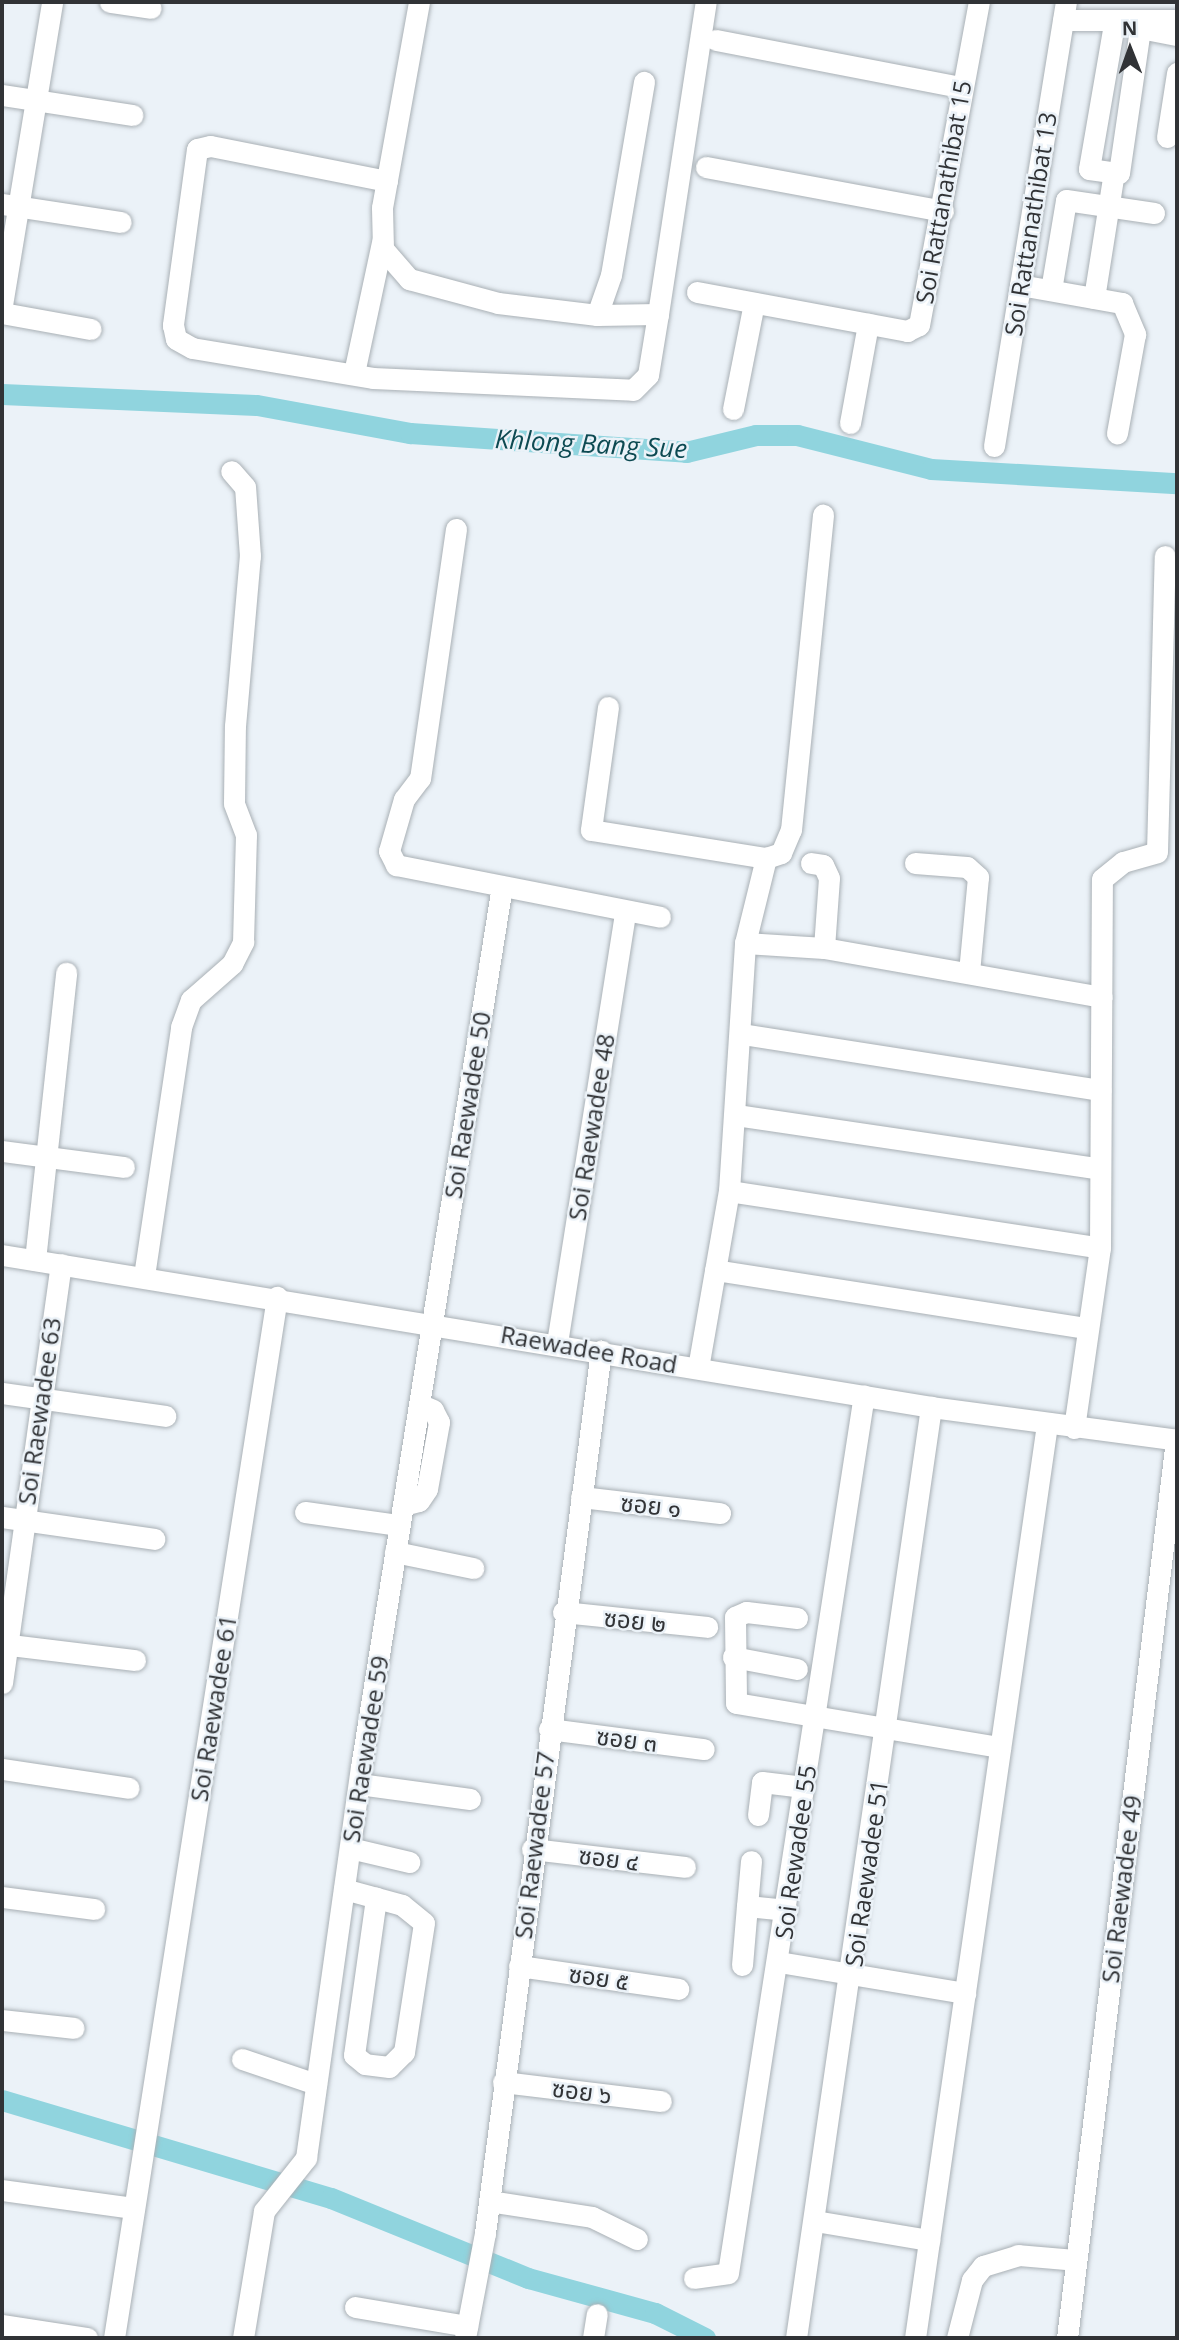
<!DOCTYPE html>
<html>
<head>
<meta charset="utf-8">
<style>
	body { margin:0 }
	#map { position:relative; width:1179px; height:2340px; overflow:hidden; background:#ebf2f8; font-family:"Open Sans","Noto Sans Thai",sans-serif }
	div>[style] { position:absolute }
	[style*='--x'] { left:calc(var(--x)*1px); top:calc(var(--y)*1px); width:calc(var(--w)*1px); rotate:calc(var(--a)*1deg) }
	.canal>* { height:21px; margin:-10.5px; padding:0 10.5px; transform-origin:10.5px; border-radius:10.5px; background:#90d4de }
	.roads { filter:drop-shadow(0 0 2px #a9b0b5) drop-shadow(0 0 2px #a9b0b5) }
	.minor>* { height:21px; margin:-10.5px; padding:0 10.5px; transform-origin:10.5px; border-radius:10.5px; background:#fff }
	span { translate:-50% -50%; white-space:nowrap; text-align:center; line-height:1.15; -webkit-text-stroke:5px #ebf2f8; paint-order:stroke }
	.street-label { font-size:24px; color:#313336 }
	.water-label { font-size:26px; color:#0d4a52; font-style:italic }
	.frame { position:absolute; inset:0; border:4px solid #313336; pointer-events:none }
	.north { position:absolute; left:1095px; top:14px; width:70px; height:70px; -webkit-text-stroke:5px #ebf2f8; paint-order:stroke; rotate:359deg; font-size:19px; font-weight:700; line-height:28px; text-align:center; color:#313336 }
	.north::after { content:''; display:block; margin:auto; width:24px; height:32px; background:#313336; clip-path:polygon(50% 0,100% 100%,50% 72%,0 100%) }
</style>
</head>
<body>
<div id="map">
	<div class="canal">
		<i style="--x:2;--y:394;--w:255;--a:2.5"></i>
		<i style="--x:257;--y:405;--w:156;--a:10.4"></i>
		<i style="--x:410;--y:433;--w:277;--a:3.9"></i>
		<i style="--x:686;--y:452;--w:72;--a:-13.7"></i>
		<i style="--x:756;--y:435;--w:41;--a:0"></i>
		<i style="--x:797;--y:435;--w:138;--a:14.2"></i>
		<i style="--x:931;--y:469;--w:246;--a:3.3"></i>
		<i style="--x:2;--y:2100;--w:343;--a:16.6"></i>
		<i style="--x:331;--y:2198;--w:213;--a:22.1"></i>
		<i style="--x:528;--y:2278;--w:132;--a:15.4"></i>
		<i style="--x:655;--y:2313;--w:56;--a:26.6"></i>
	</div>
	<div class="roads">
		<div class="minor">
			<i style="--x:110;--y:2;--w:41;--a:8.3"></i>
			<i style="--x:419;--y:2;--w:209;--a:100.2"></i>
			<i style="--x:382;--y:208;--w:41;--a:88.6"></i>
			<i style="--x:383;--y:249;--w:40;--a:49"></i>
			<i style="--x:409;--y:279;--w:92;--a:15.1"></i>
			<i style="--x:498;--y:303;--w:100;--a:6.9"></i>
			<i style="--x:597;--y:315;--w:61;--a:-0.9"></i>
			<i style="--x:658;--y:314;--w:316;--a:-81.3"></i>
			<i style="--x:1063;--y:20;--w:114;--a:0"></i>
			<i style="--x:1114;--y:24;--w:147;--a:99.8"></i>
			<i style="--x:1089;--y:169;--w:30;--a:8"></i>
			<i style="--x:1119;--y:173;--w:152;--a:-81.7"></i>
			<i style="--x:1140;--y:28;--w:38;--a:11"></i>
			<i style="--x:716;--y:40;--w:249;--a:10.9"></i>
			<i style="--x:2;--y:95;--w:132;--a:8.7"></i>
			<i style="--x:1167;--y:137;--w:65;--a:-81.1"></i>
			<i style="--x:706;--y:167;--w:241;--a:10.5"></i>
			<i style="--x:387;--y:181;--w:180;--a:-168.8"></i>
			<i style="--x:210;--y:146;--w:13;--a:167"></i>
			<i style="--x:197;--y:149;--w:178;--a:97.8"></i>
			<i style="--x:173;--y:325;--w:14;--a:78"></i>
			<i style="--x:176;--y:339;--w:18;--a:29"></i>
			<i style="--x:192;--y:348;--w:183;--a:9.4"></i>
			<i style="--x:373;--y:378;--w:260;--a:2.6"></i>
			<i style="--x:633;--y:390;--w:21;--a:-45"></i>
			<i style="--x:648;--y:375;--w:62;--a:-80.7"></i>
			<i style="--x:2;--y:204;--w:120;--a:8.6"></i>
			<i style="--x:1020;--y:285;--w:104;--a:10"></i>
			<i style="--x:1122;--y:303;--w:34;--a:67"></i>
			<i style="--x:1135;--y:334;--w:101;--a:100.3"></i>
			<i style="--x:1051;--y:290;--w:91;--a:-80.5"></i>
			<i style="--x:1066;--y:200;--w:89;--a:8.4"></i>
			<i style="--x:697;--y:292;--w:214;--a:10.5"></i>
			<i style="--x:907;--y:331;--w:13;--a:-27"></i>
			<i style="--x:919;--y:325;--w:329;--a:-79.5"></i>
			<i style="--x:1094;--y:298;--w:128;--a:-81"></i>
			<i style="--x:2;--y:305;--w:307;--a:-80.6"></i>
			<i style="--x:2;--y:313;--w:90;--a:10.2"></i>
			<i style="--x:597;--y:315;--w:42;--a:-70.7"></i>
			<i style="--x:611;--y:275;--w:196;--a:-80.3"></i>
			<i style="--x:354;--y:373;--w:134;--a:-77.9"></i>
			<i style="--x:733;--y:409;--w:108;--a:-78.8"></i>
			<i style="--x:850;--y:423;--w:101;--a:-79.7"></i>
			<i style="--x:994;--y:446;--w:450;--a:-80.8"></i>
			<i style="--x:456;--y:529;--w:252;--a:98.2"></i>
			<i style="--x:420;--y:778;--w:26;--a:127"></i>
			<i style="--x:404;--y:799;--w:54;--a:106.1"></i>
			<i style="--x:389;--y:851;--w:16;--a:63"></i>
			<i style="--x:396;--y:865;--w:269;--a:11.1"></i>
			<i style="--x:608;--y:707;--w:124;--a:97.9"></i>
			<i style="--x:591;--y:830;--w:177;--a:9.1"></i>
			<i style="--x:766;--y:858;--w:16;--a:-18"></i>
			<i style="--x:781;--y:853;--w:25;--a:-67"></i>
			<i style="--x:791;--y:830;--w:317;--a:-84.2"></i>
			<i style="--x:811;--y:863;--w:12;--a:9"></i>
			<i style="--x:823;--y:865;--w:14;--a:65"></i>
			<i style="--x:829;--y:878;--w:70;--a:94.1"></i>
			<i style="--x:915;--y:863;--w:52;--a:4.4"></i>
			<i style="--x:967;--y:867;--w:15;--a:42"></i>
			<i style="--x:978;--y:877;--w:96;--a:95.4"></i>
			<i style="--x:745;--y:943;--w:79;--a:3.6"></i>
			<i style="--x:824;--y:948;--w:282;--a:10"></i>
			<i style="--x:742;--y:1034;--w:363;--a:8.9"></i>
			<i style="--x:736;--y:1115;--w:368;--a:8.4"></i>
			<i style="--x:2;--y:1151;--w:123;--a:7.5"></i>
			<i style="--x:729;--y:1191;--w:375;--a:8.7"></i>
			<i style="--x:2;--y:1255;--w:941;--a:9.29"></i>
			<i style="--x:931;--y:1407;--w:248;--a:7.6"></i>
			<i style="--x:35;--y:1260;--w:289;--a:-83.8"></i>
			<i style="--x:715;--y:1270;--w:376;--a:8.9"></i>
			<i style="--x:144;--y:1276;--w:252;--a:-81.5"></i>
			<i style="--x:181;--y:1027;--w:29;--a:-70"></i>
			<i style="--x:191;--y:1000;--w:55;--a:-41.3"></i>
			<i style="--x:232;--y:964;--w:25;--a:-63"></i>
			<i style="--x:243;--y:942;--w:107;--a:-88.4"></i>
			<i style="--x:246;--y:835;--w:34;--a:-111"></i>
			<i style="--x:234;--y:803;--w:77;--a:-89.3"></i>
			<i style="--x:235;--y:726;--w:171;--a:-85"></i>
			<i style="--x:250;--y:556;--w:69;--a:-94.1"></i>
			<i style="--x:245;--y:487;--w:21;--a:-131"></i>
			<i style="--x:557;--y:1343;--w:436;--a:-81"></i>
			<i style="--x:698;--y:1368;--w:180;--a:-80.1"></i>
			<i style="--x:729;--y:1191;--w:249;--a:-86.3"></i>
			<i style="--x:745;--y:943;--w:88;--a:-76.1"></i>
			<i style="--x:2;--y:1393;--w:165;--a:8"></i>
			<i style="--x:1074;--y:1428;--w:182;--a:-81.8"></i>
			<i style="--x:1100;--y:1248;--w:369;--a:-89.7"></i>
			<i style="--x:1102;--y:879;--w:27;--a:-39"></i>
			<i style="--x:1123;--y:862;--w:35;--a:-16"></i>
			<i style="--x:1157;--y:852;--w:296;--a:-88.5"></i>
			<i style="--x:581;--y:1497;--w:140;--a:6.6"></i>
			<i style="--x:403;--y:1505;--w:16;--a:-14"></i>
			<i style="--x:419;--y:1501;--w:14;--a:-56"></i>
			<i style="--x:427;--y:1489;--w:68;--a:-79.8"></i>
			<i style="--x:439;--y:1422;--w:13;--a:-117"></i>
			<i style="--x:433;--y:1410;--w:15;--a:-157"></i>
			<i style="--x:305;--y:1512;--w:95;--a:7.9"></i>
			<i style="--x:2;--y:1517;--w:154;--a:8.2"></i>
			<i style="--x:395;--y:1552;--w:80;--a:11.6"></i>
			<i style="--x:563;--y:1612;--w:145;--a:5.9"></i>
			<i style="--x:797;--y:1618;--w:51;--a:-173.3"></i>
			<i style="--x:746;--y:1612;--w:12;--a:156"></i>
			<i style="--x:735;--y:1617;--w:86;--a:89.3"></i>
			<i style="--x:736;--y:1703;--w:268;--a:9.5"></i>
			<i style="--x:2;--y:1644;--w:134;--a:6.9"></i>
			<i style="--x:733;--y:1657;--w:65;--a:10.6"></i>
			<i style="--x:2;--y:1683;--w:423;--a:-82"></i>
			<i style="--x:549;--y:1729;--w:156;--a:7.4"></i>
			<i style="--x:2;--y:1769;--w:128;--a:8.5"></i>
			<i style="--x:359;--y:1784;--w:112;--a:7.7"></i>
			<i style="--x:758;--y:1815;--w:33;--a:-83"></i>
			<i style="--x:762;--y:1782;--w:42;--a:6.8"></i>
			<i style="--x:350;--y:1848;--w:61;--a:13.3"></i>
			<i style="--x:532;--y:1849;--w:154;--a:6.7"></i>
			<i style="--x:344;--y:1889;--w:60;--a:15.4"></i>
			<i style="--x:402;--y:1905;--w:28;--a:39"></i>
			<i style="--x:424;--y:1923;--w:131;--a:98.8"></i>
			<i style="--x:404;--y:2052;--w:21;--a:135"></i>
			<i style="--x:389;--y:2067;--w:24;--a:-173"></i>
			<i style="--x:365;--y:2064;--w:14;--a:-141"></i>
			<i style="--x:354;--y:2055;--w:159;--a:-82"></i>
			<i style="--x:2;--y:1897;--w:93;--a:7.4"></i>
			<i style="--x:747;--y:1906;--w:45;--a:-84.9"></i>
			<i style="--x:779;--y:1962;--w:189;--a:9.5"></i>
			<i style="--x:742;--y:1965;--w:59;--a:-85.2"></i>
			<i style="--x:747;--y:1906;--w:40;--a:5.7"></i>
			<i style="--x:519;--y:1966;--w:161;--a:8.2"></i>
			<i style="--x:2;--y:2020;--w:72;--a:6.3"></i>
			<i style="--x:242;--y:2059;--w:78;--a:18.7"></i>
			<i style="--x:503;--y:2082;--w:159;--a:6.9"></i>
			<i style="--x:2;--y:2190;--w:133;--a:7.8"></i>
			<i style="--x:489;--y:2201;--w:104;--a:8.8"></i>
			<i style="--x:592;--y:2217;--w:50;--a:26.1"></i>
			<i style="--x:815;--y:2221;--w:116;--a:9.5"></i>
			<i style="--x:694;--y:2278;--w:34;--a:-8"></i>
			<i style="--x:728;--y:2273;--w:888;--a:-81.2"></i>
			<i style="--x:355;--y:2307;--w:114;--a:9.6"></i>
			<i style="--x:2;--y:2325;--w:86;--a:8.7"></i>
			<i style="--x:114;--y:2338;--w:1054;--a:-81.1"></i>
			<i style="--x:243;--y:2338;--w:129;--a:-80.6"></i>
			<i style="--x:264;--y:2211;--w:68;--a:-51.6"></i>
			<i style="--x:306;--y:2158;--w:395;--a:-82"></i>
			<i style="--x:361;--y:1767;--w:892;--a:-80.91"></i>
			<i style="--x:465;--y:2338;--w:107;--a:-79.2"></i>
			<i style="--x:485;--y:2233;--w:890;--a:-82.51"></i>
			<i style="--x:593;--y:2338;--w:24;--a:-81"></i>
			<i style="--x:796;--y:2338;--w:941;--a:-81.75"></i>
			<i style="--x:915;--y:2338;--w:923;--a:-81.78"></i>
			<i style="--x:957;--y:2338;--w:60;--a:-75.5"></i>
			<i style="--x:972;--y:2280;--w:18;--a:-52"></i>
			<i style="--x:983;--y:2266;--w:37;--a:-17"></i>
			<i style="--x:1018;--y:2255;--w:58;--a:4.9"></i>
			<i style="--x:1067;--y:2338;--w:905;--a:-83.08"></i>
		</div>
	</div>
	<div class="street-label">
		<span style="left:943px;top:192px;rotate:-80deg">Soi Rattanathibat 15</span>
		<span style="left:1030px;top:224px;rotate:-81deg">Soi Rattanathibat 13</span>
		<span style="left:467px;top:1105px;rotate:-81deg">Soi Raewadee 50</span>
		<span style="left:591px;top:1127px;rotate:-81deg">Soi Raewadee 48</span>
		<span style="left:589px;top:1349px;rotate:10deg">Raewadee Road</span>
		<span style="left:39px;top:1411px;rotate:-82deg">Soi Raewadee 63</span>
		<span style="left:651px;top:1505px;rotate:6deg">ซอย ๑</span>
		<span style="left:635px;top:1620px;rotate:6deg">ซอย ๒</span>
		<span style="left:213px;top:1708px;rotate:-81deg">Soi Raewadee 61</span>
		<span style="left:627px;top:1739px;rotate:7deg">ซอย ๓</span>
		<span style="left:365px;top:1749px;rotate:-81deg">Soi Raewadee 59</span>
		<span style="left:534px;top:1845px;rotate:-83deg">Soi Raewadee 57</span>
		<span style="left:795px;top:1852px;rotate:-82deg">Soi Rewadee 55</span>
		<span style="left:609px;top:1858px;rotate:7deg">ซอย ๔</span>
		<span style="left:866px;top:1873px;rotate:-82deg">Soi Raewadee 51</span>
		<span style="left:1121px;top:1889px;rotate:-83deg">Soi Raewadee 49</span>
		<span style="left:599px;top:1977px;rotate:8deg">ซอย ๕</span>
		<span style="left:582px;top:2091px;rotate:7deg">ซอย ๖</span>
	</div>
	<div class="water-label">
		<span style="left:591px;top:444px;rotate:3deg">Khlong Bang Sue</span>
	</div>
	<div class="frame"></div>
	<div class="north">N</div>
</div>
</body>
</html>
